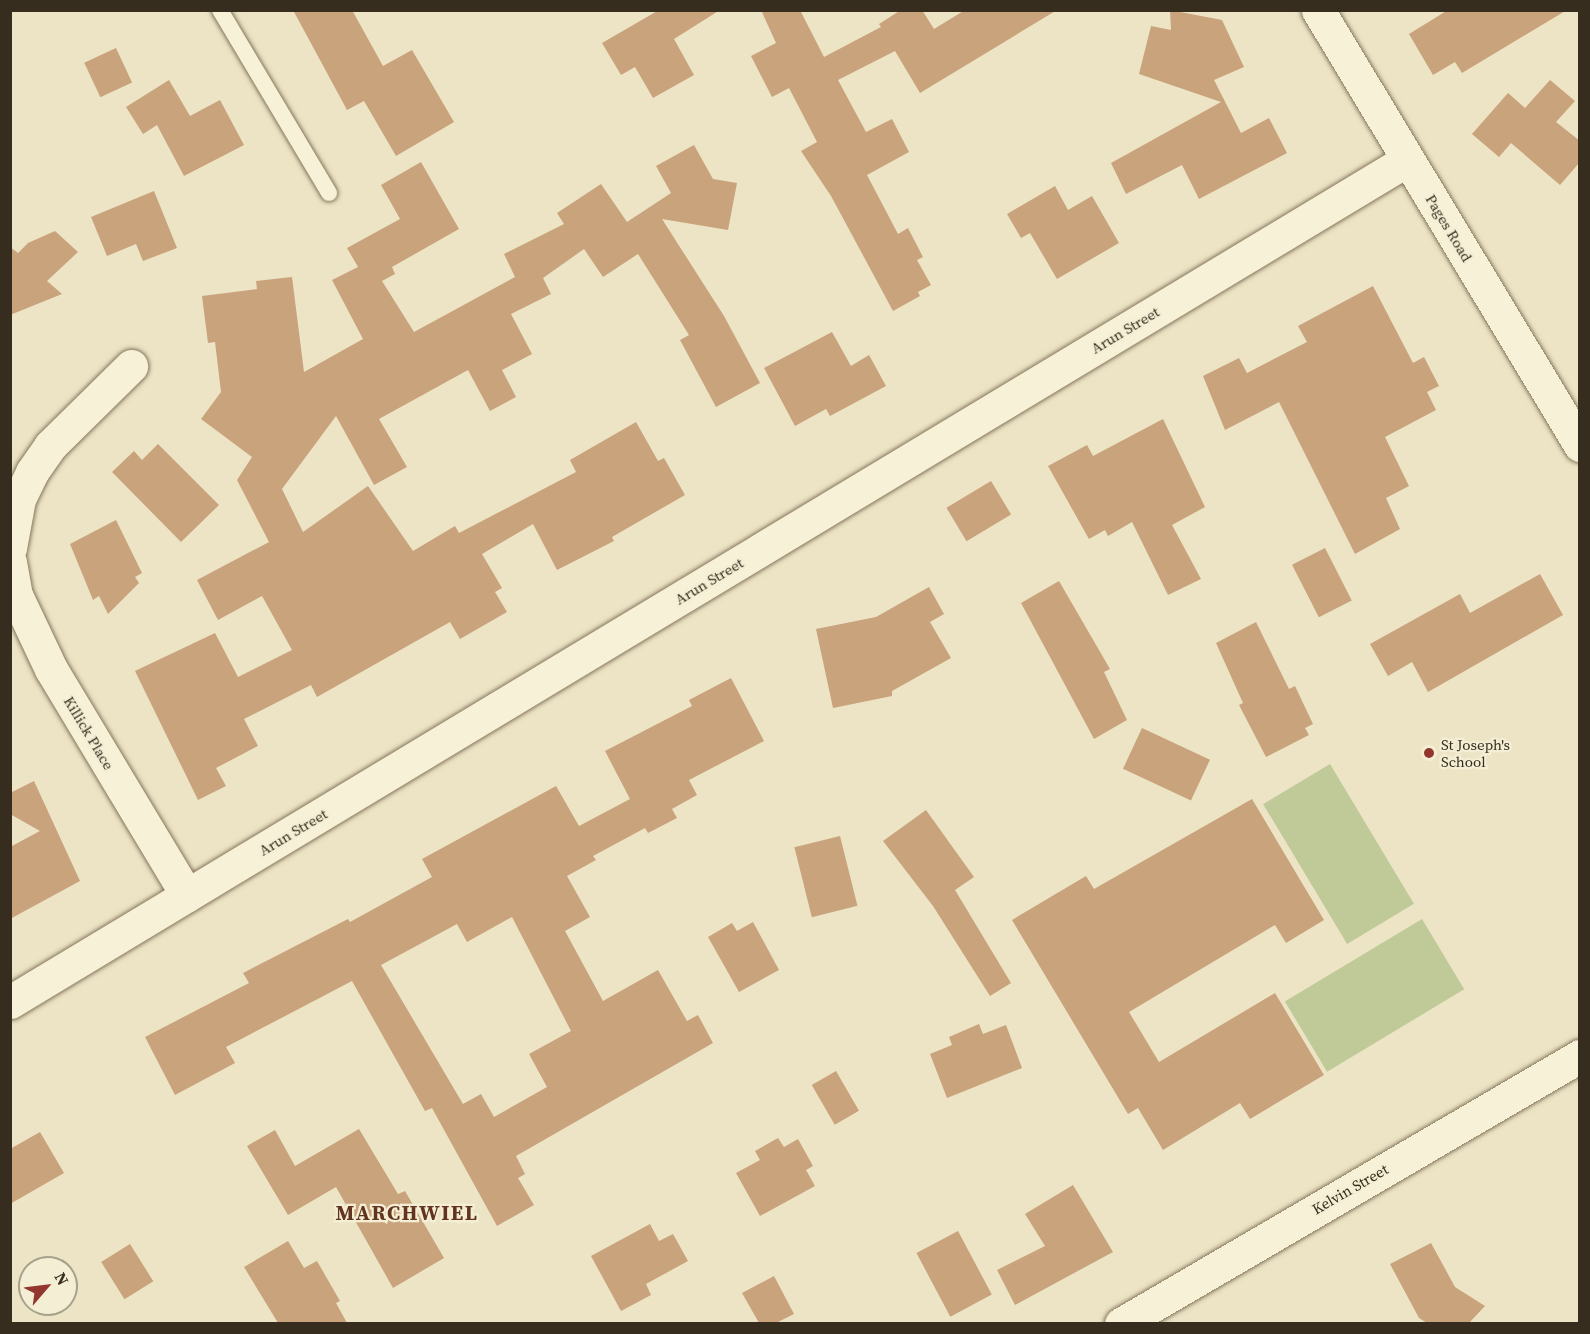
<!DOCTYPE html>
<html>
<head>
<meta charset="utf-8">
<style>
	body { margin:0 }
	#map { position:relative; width:1590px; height:1334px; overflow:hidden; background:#ece4c5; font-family:"Source Serif 4",serif }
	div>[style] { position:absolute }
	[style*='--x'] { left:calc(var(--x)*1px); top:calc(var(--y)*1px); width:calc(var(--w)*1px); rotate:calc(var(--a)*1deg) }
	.green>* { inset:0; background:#c0ca99; transform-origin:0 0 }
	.building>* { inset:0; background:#c9a37c; transform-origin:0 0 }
	.roads { filter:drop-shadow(0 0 2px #86765c) drop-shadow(0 0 2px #86765c) }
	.lane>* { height:16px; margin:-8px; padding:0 8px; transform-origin:8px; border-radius:8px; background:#f7f1d8 }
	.street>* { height:33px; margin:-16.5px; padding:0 16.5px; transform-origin:16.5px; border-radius:16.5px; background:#f7f1d8 }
	.secondary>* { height:33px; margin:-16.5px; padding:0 16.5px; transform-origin:16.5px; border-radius:16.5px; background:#f7f1d8 }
	.dots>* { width:16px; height:16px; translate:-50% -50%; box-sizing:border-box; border:3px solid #f4eed4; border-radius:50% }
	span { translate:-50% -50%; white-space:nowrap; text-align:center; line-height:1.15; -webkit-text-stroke:4.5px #f4eed4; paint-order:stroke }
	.street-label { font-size:15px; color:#372d1f }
	.poi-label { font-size:15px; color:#372d1f }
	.left { translate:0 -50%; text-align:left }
	.district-label { font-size:21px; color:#623420; font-weight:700; letter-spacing:1.5px }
	.frame { position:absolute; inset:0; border:12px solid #372d1f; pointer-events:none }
	.north { position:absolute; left:18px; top:1256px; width:60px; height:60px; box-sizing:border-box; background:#f4eed4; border:2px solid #a8a18c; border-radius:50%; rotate:62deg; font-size:16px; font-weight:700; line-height:24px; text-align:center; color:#372d1f }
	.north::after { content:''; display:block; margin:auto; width:21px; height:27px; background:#93372e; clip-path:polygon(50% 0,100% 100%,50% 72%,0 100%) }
</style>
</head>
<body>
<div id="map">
	<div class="green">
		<i style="left:1330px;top:764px;width:163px;height:78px;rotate:59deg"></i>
		<i style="left:1422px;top:919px;width:82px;height:160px;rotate:59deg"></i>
	</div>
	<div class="building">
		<i style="clip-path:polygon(293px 10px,352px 10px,383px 66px,412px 50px,454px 122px,396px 156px,364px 101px,347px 110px)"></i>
		<i style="clip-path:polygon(659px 10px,720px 10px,674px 39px,694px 75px,653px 98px,635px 67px,621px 75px,602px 43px)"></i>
		<i style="clip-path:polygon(761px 10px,800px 10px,824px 57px,881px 27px,879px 24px,901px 10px,922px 10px,934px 29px,965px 10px,1057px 10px,920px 93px,895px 51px,838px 80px,866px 132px,892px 119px,909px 152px,867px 175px,898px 234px,908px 228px,923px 257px,917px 260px,931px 285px,918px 292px,920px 296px,893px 311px,831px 196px,801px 151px,817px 142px,789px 88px,772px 97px,751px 56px,776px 43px)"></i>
		<i style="clip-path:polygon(1170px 10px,1222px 20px,1244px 67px,1214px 80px,1241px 133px,1269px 118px,1287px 153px,1199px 199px,1182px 165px,1126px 194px,1111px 163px,1221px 102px,1139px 74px,1151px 26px,1171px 30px)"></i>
		<i style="clip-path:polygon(1448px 10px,1567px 10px,1462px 73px,1455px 62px,1433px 75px,1409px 34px)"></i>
		<i style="left:116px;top:48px;width:38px;height:35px;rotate:65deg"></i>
		<i style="clip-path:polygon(169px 80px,190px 116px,220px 100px,244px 145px,184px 176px,157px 125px,143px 134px,126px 107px)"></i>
		<i style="clip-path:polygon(1550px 80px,1575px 101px,1556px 122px,1580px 141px,1580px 162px,1560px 185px,1511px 143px,1499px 157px,1472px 134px,1508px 93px,1525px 108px)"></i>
		<i style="clip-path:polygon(694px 145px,713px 179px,737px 183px,728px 230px,662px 219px,724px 316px,760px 383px,716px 407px,680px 340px,689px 335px,638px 254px,603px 277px,584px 249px,543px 278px,551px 294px,511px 314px,532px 354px,502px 370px,516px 397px,490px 411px,468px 370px,379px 419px,407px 467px,374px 485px,336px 416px,282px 489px,303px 532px,368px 486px,413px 551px,455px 526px,459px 533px,576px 472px,570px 460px,636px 422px,658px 461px,664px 458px,685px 495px,612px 537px,614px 541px,557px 570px,533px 524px,482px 554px,502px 588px,495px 592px,507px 612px,460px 639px,450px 622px,317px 697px,311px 685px,244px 719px,258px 746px,216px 768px,226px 786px,198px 800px,135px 671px,215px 633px,238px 677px,292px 650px,262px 596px,218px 620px,197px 580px,269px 542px,237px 480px,252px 457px,201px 419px,221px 392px,215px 342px,208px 343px,202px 296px,257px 289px,256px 281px,292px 277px,304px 372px,363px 339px,332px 280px,358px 267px,347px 248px,400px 219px,381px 185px,421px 162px,459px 229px,392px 267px,395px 274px,382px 281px,414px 332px,515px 277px,504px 254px,564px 224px,557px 213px,601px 184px,627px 222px,671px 193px,656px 166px)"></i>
		<i style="clip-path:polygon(1055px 186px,1068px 210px,1092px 196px,1119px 243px,1057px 279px,1030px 233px,1021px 238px,1007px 214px)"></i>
		<i style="clip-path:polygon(154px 191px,177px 248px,143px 261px,136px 244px,107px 256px,91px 217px)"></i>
		<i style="clip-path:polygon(55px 231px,78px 252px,47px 281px,62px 294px,10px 315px,10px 247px,18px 253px,28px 243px)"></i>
		<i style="clip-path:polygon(1373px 286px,1413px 363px,1424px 357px,1439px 386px,1427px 392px,1436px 410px,1385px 437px,1409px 486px,1386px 498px,1400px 529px,1355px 554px,1279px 402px,1225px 430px,1203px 376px,1239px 358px,1247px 373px,1307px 342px,1298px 326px)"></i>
		<i style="clip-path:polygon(832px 332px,851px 366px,869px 355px,886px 386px,830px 416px,826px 409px,795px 426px,764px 368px)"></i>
		<i style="clip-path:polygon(1163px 419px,1205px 507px,1172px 525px,1201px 579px,1168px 595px,1132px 522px,1108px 536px,1105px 530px,1089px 539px,1048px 466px,1087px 445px,1093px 456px)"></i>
		<i style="clip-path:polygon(158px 444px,219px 505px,181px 542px,112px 472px,134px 451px,142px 460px)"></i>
		<i style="left:991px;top:481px;width:39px;height:52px;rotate:59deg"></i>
		<i style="clip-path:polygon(116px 520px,142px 573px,135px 577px,139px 583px,108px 614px,99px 596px,93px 600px,70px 544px)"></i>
		<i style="left:1325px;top:548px;width:59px;height:37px;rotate:63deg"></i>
		<i style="clip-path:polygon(1540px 574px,1563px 615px,1428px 692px,1412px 662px,1388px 676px,1370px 644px,1460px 594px,1470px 613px)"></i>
		<i style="clip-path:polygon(1059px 581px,1110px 669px,1104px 672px,1127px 720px,1094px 739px,1021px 603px)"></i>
		<i style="clip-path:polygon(929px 587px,944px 614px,930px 622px,951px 658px,892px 691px,892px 696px,833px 708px,816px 629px,876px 617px)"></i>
		<i style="clip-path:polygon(1256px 622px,1289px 689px,1295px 686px,1313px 724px,1305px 728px,1309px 735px,1266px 757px,1239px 705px,1243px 703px,1216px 643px)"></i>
		<i style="clip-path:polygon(evenodd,731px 678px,764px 741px,689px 780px,697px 795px,672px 809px,677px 818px,648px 833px,645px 828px,593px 856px,596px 860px,567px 876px,590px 917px,565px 931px,603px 1001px,658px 970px,687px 1021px,698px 1015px,713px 1043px,516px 1156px,525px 1174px,518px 1178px,534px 1205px,497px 1226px,432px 1108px,425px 1111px,352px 981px,226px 1047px,235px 1063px,175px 1095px,145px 1037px,249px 983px,243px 973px,348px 919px,350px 922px,432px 877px,422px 859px,556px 786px,579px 826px,630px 799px,605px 751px,692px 706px,689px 700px,731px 678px,512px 917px,571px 1031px,529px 1054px,547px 1087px,494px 1117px,481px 1094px,463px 1104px,381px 965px,457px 924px,467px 942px,512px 917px)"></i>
		<i style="left:1142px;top:728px;width:75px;height:45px;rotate:25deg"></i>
		<i style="clip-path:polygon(34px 781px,80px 881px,10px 919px,10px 847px,40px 831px,10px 814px,10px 793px)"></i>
		<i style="clip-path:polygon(1252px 799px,1324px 920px,1286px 943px,1275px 925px,1129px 1012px,1159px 1062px,1275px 993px,1324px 1075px,1250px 1119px,1240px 1103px,1163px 1150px,1138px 1108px,1128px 1114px,1012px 920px,1086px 876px,1094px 889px)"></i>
		<i style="clip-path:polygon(926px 810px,974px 877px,955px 890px,1011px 983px,990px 996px,933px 906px,883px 841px)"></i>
		<i style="left:840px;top:836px;width:72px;height:47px;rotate:76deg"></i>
		<i style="clip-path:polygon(753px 922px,779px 970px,739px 992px,708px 937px,732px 923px,737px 931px)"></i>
		<i style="clip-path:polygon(979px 1024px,983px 1034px,1006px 1025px,1022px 1068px,947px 1098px,930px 1054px,952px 1045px,949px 1037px)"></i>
		<i style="left:836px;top:1071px;width:46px;height:28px;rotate:60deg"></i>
		<i style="clip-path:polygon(359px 1129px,398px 1194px,405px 1191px,444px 1258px,393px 1288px,336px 1187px,288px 1215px,247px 1146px,275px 1130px,295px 1166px)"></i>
		<i style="clip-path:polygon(40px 1132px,64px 1173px,10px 1204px,10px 1149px)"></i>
		<i style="clip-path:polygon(778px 1138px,784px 1147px,798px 1139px,813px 1166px,806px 1170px,815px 1186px,760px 1216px,736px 1173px,760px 1160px,755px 1151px)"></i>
		<i style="clip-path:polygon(1073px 1185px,1113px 1252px,1015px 1305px,997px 1270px,1045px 1246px,1025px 1214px)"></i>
		<i style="clip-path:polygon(650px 1224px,659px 1241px,673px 1234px,688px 1261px,646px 1284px,651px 1295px,621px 1311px,591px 1256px)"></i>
		<i style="left:958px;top:1231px;width:72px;height:47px;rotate:62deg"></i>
		<i style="clip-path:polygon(288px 1241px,304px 1268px,317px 1261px,340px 1301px,336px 1303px,347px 1323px,278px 1323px,244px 1267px)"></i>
		<i style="clip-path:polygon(1431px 1243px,1455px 1287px,1485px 1306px,1469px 1323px,1427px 1323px,1419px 1318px,1390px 1264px)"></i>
		<i style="left:130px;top:1244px;width:44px;height:34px;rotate:58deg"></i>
		<i style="clip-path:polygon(774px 1276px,794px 1314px,776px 1323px,759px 1323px,742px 1293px)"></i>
	</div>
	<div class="roads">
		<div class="lane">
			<i style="--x:220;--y:10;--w:213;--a:59.2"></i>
		</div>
		<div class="street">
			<i style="--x:10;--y:548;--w:50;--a:-79.6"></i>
			<i style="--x:19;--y:499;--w:30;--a:-64"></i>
			<i style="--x:32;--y:472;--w:32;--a:-55"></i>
			<i style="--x:50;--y:446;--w:114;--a:-44.6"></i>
			<i style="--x:10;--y:562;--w:34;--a:80"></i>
			<i style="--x:16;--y:595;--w:82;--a:64.7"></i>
			<i style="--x:51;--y:669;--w:264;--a:59"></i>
			<i style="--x:10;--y:1002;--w:1631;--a:-31.08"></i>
			<i style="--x:1121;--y:1324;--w:532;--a:-30.28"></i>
		</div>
		<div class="secondary">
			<i style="--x:1318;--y:10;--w:508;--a:58.94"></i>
		</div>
	</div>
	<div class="dots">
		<i style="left:1429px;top:753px;background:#93372e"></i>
	</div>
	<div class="street-label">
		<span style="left:1449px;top:228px;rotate:59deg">Pages Road</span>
		<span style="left:1125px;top:330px;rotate:-31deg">Arun Street</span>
		<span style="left:709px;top:581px;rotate:-31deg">Arun Street</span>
		<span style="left:89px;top:733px;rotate:59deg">Killick Place</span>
		<span style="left:293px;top:832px;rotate:-31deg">Arun Street</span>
		<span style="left:1350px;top:1189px;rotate:-30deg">Kelvin Street</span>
	</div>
	<div class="poi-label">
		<span class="left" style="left:1441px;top:753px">St Joseph's<br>School</span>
	</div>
	<div class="district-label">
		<span style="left:407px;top:1213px">MARCHWIEL</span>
	</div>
	<div class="frame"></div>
	<div class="north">N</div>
</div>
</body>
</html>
